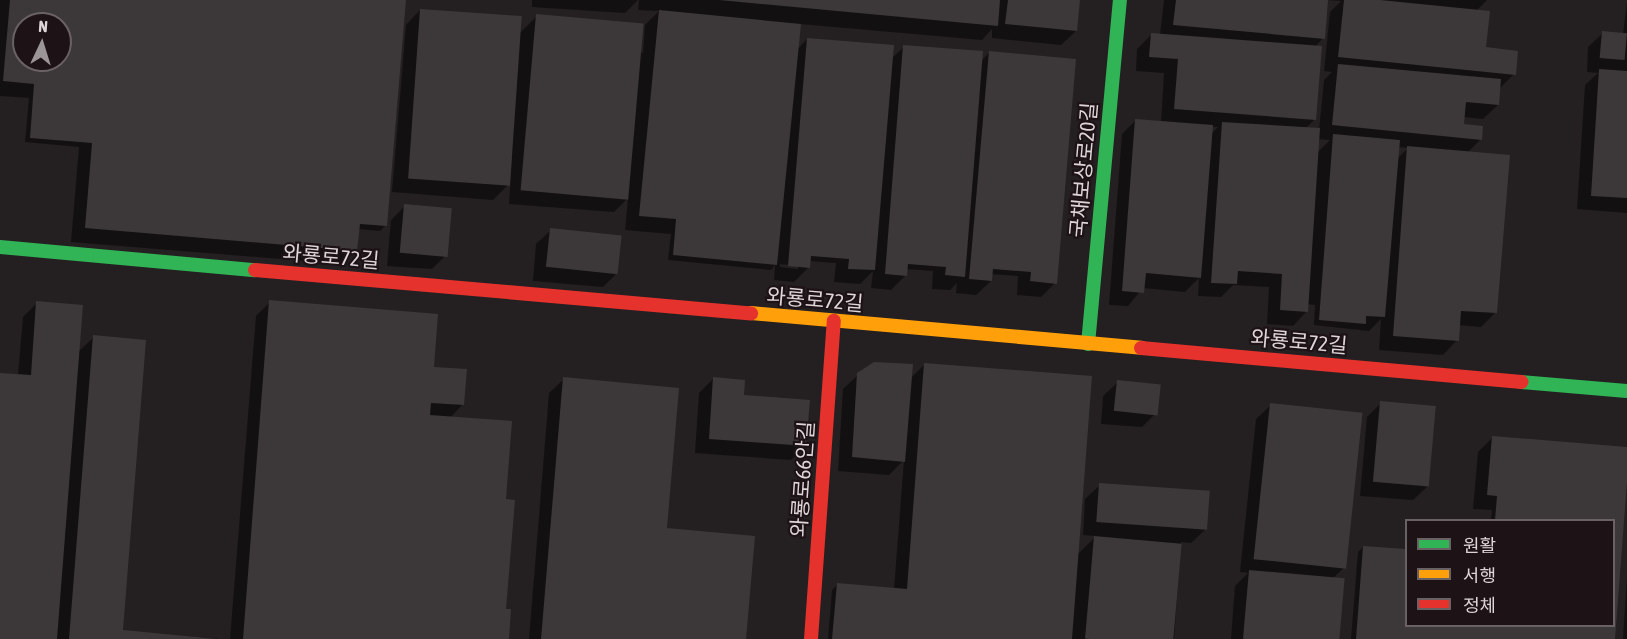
<!DOCTYPE html>
<html>
<head>
<meta charset="utf-8">
<style>
	body { margin:0 }
	#map { position:relative; width:1627px; height:639px; overflow:hidden; background:#241f21; font-family:"Asap Condensed","Noto Sans KR",sans-serif }
	div>[style] { position:absolute }
	[style*='--x'] { left:calc(var(--x)*1px); top:calc(var(--y)*1px); width:calc(var(--w)*1px); rotate:calc(var(--a)*1deg) }
	.shadow>* { inset:0; background:#0007 }
	.building>* { inset:0; background:#3c383a; transform-origin:0 0 }
	.fast>* { height:14px; margin:-7px; padding:0 7px; transform-origin:7px; border-radius:7px; background:#30b455 }
	.slow>* { height:14px; margin:-7px; padding:0 7px; transform-origin:7px; border-radius:7px; background:#ff9f0a }
	.jam>* { height:14px; margin:-7px; padding:0 7px; transform-origin:7px; border-radius:7px; background:#e5322d }
	span { translate:-50% -50%; white-space:nowrap; text-align:center; line-height:1.15; -webkit-text-stroke:4.5px #1d1317; paint-order:stroke }
	.street-label { font-size:21px; color:#ddd5d8 }
	.legend { position:absolute; left:1405px; top:519px; width:210px; height:108px; box-sizing:border-box; background:#1d1317; border:2px solid #6a6164; margin:0; padding:8px 10px; list-style:none; font-size:18px; color:#ddd5d8 }
	.legend li { display:flex; align-items:center; gap:12px; height:30px }
	.legend b { width:30px; border:2px solid #6a6164 }
	.north { position:absolute; left:12px; top:12px; width:60px; height:60px; box-sizing:border-box; background:#1d1317; border:2px solid #6a6164; border-radius:50%; rotate:4deg; font-size:16px; font-weight:700; line-height:24px; text-align:center; color:#ddd5d8 }
	.north::after { content:''; display:block; margin:auto; width:21px; height:27px; background:#9c9598; clip-path:polygon(50% 0,100% 100%,50% 72%,0 100%) }
</style>
</head>
<body>
<div id="map">
	<div class="shadow">
		<i style="clip-path:polygon(evenodd,0 0,404px 0,385px 226px,380px 231px,358px 229px,356px 250px,342px 264px,71px 242px,79px 147px,25px 142px,29px 98px,0 96px,0 0,24px 24px,60px 24px,60px 60px,24px 60px,24px 24px)"></i>
		<i style="clip-path:polygon(532px 0,638px 0,625px 13px,532px 7px)"></i>
		<i style="clip-path:polygon(evenodd,639px 0,1079px 0,1076px 31px,1061px 45px,992px 38px,992px 29px,982px 40px,800px 24px,797px 50px,807px 39px,891px 59px,904px 47px,981px 61px,989px 53px,1055px 283px,1041px 297px,1017px 295px,1018px 276px,991px 274px,991px 281px,976px 295px,956px 293px,957px 283px,950px 290px,932px 289px,933px 271px,906px 269px,906px 275px,891px 290px,871px 288px,873px 271px,860px 284px,834px 282px,836px 263px,809px 261px,809px 267px,794px 282px,774px 280px,775px 265px,771px 270px,668px 260px,671px 234px,625px 230px,628px 198px,614px 212px,509px 204px,512px 156px,509px 156px,507px 186px,493px 200px,392px 192px,406px 25px,420px 10px,520px 33px,537px 16px,643px 53px,645px 25px,659px 11px,638px 10px,639px 0,780px 264px,798px 266px,798px 269px,780px 267px,780px 264px)"></i>
		<i style="clip-path:polygon(evenodd,1164px 0,1327px 0,1323px 38px,1315px 47px,1315px 119px,1305px 129px,1319px 130px,1324px 80px,1332px 72px,1324px 71px,1330px 12px,1341px 1px,1327px 0,1487px 0,1476px 11px,1485px 49px,1514px 74px,1500px 88px,1498px 105px,1483px 119px,1463px 117px,1462px 126px,1481px 139px,1467px 153px,1495px 313px,1481px 327px,1458px 325px,1457px 340px,1443px 355px,1379px 350px,1381px 319px,1369px 331px,1314px 325px,1315px 305px,1307px 304px,1307px 311px,1293px 326px,1267px 324px,1269px 287px,1233px 285px,1221px 297px,1198px 296px,1199px 278px,1185px 292px,1143px 288px,1128px 306px,1109px 305px,1122px 134px,1136px 120px,1161px 122px,1164px 73px,1136px 71px,1137px 49px,1152px 34px,1160px 35px,1164px 0,1211px 127px,1218px 127px,1210px 135px,1211px 127px,1164px 0,1318px 139px,1330px 140px,1317px 153px,1318px 139px,1164px 0,1398px 147px,1408px 148px,1397px 159px,1398px 147px)"></i>
		<i style="clip-path:polygon(1627px 2px,1627px 213px,1577px 209px,1585px 85px,1598px 73px,1587px 72px,1588px 47px,1603px 33px,1623px 34px)"></i>
		<i style="clip-path:polygon(405px 206px,446px 255px,432px 269px,387px 266px,391px 220px)"></i>
		<i style="clip-path:polygon(551px 230px,618px 272px,603px 287px,533px 281px,536px 244px)"></i>
		<i style="clip-path:polygon(270px 302px,432px 368px,463px 404px,450px 418px,505px 500px,504px 610px,507px 639px,230px 639px,256px 316px)"></i>
		<i style="clip-path:polygon(37px 303px,77px 353px,94px 337px,122px 631px,219px 639px,0 639px,0 374px,18px 375px,23px 317px)"></i>
		<i style="clip-path:polygon(925px 364px,1077px 555px,1096px 536px,1083px 535px,1085px 499px,1100px 485px,1206px 529px,1191px 543px,1181px 542px,1174px 639px,828px 639px,832px 590px,837px 585px,894px 589px,904px 460px,889px 475px,838px 471px,843px 389px,858px 375px,910px 379px)"></i>
		<i style="clip-path:polygon(564px 379px,665px 530px,745px 639px,529px 639px,549px 393px)"></i>
		<i style="clip-path:polygon(713px 379px,742px 397px,805px 446px,791px 460px,695px 453px,699px 393px)"></i>
		<i style="clip-path:polygon(1118px 382px,1156px 413px,1142px 427px,1101px 424px,1103px 396px)"></i>
		<i style="clip-path:polygon(1381px 403px,1428px 486px,1413px 500px,1360px 496px,1367px 417px)"></i>
		<i style="clip-path:polygon(1271px 405px,1345px 567px,1333px 578px,1339px 639px,1231px 639px,1235px 586px,1248px 573px,1240px 572px,1256px 419px)"></i>
		<i style="clip-path:polygon(1492px 438px,1627px 448px,1613px 639px,1351px 639px,1358px 552px,1363px 547px,1406px 551px,1406px 626px,1614px 626px,1614px 520px,1491px 520px,1492px 510px,1473px 509px,1478px 452px)"></i>
		<i style="clip-path:polygon(1627px 576px,1627px 639px,1623px 639px)"></i>
	</div>
	<div class="building">
		<i style="clip-path:polygon(evenodd,10px 0,406px 0,387px 226px,360px 224px,357px 251px,85px 228px,92px 143px,30px 138px,34px 84px,3px 81px,10px 0,24px 24px,60px 24px,60px 60px,24px 60px,24px 24px)"></i>
		<i style="clip-path:polygon(719px 0,1000px 0,998px 26px)"></i>
		<i style="clip-path:polygon(1008px 0,1080px 0,1077px 31px,1005px 24px)"></i>
		<i style="clip-path:polygon(1176px 0,1328px 0,1325px 39px,1173px 25px)"></i>
		<i style="clip-path:polygon(1344px 0,1380px 0,1490px 11px,1486px 47px,1518px 51px,1516px 75px,1338px 57px)"></i>
		<i style="left:420px;top:9px;width:102px;height:170px;rotate:4deg"></i>
		<i style="clip-path:polygon(659px 10px,801px 24px,777px 265px,673px 255px,676px 219px,639px 216px)"></i>
		<i style="left:536px;top:14px;width:108px;height:177px;rotate:5deg"></i>
		<i style="left:1602px;top:31px;width:25px;height:27px;rotate:5deg"></i>
		<i style="clip-path:polygon(1151px 33px,1322px 46px,1316px 120px,1174px 109px,1178px 59px,1149px 57px)"></i>
		<i style="clip-path:polygon(807px 38px,894px 45px,875px 270px,848px 269px,849px 259px,811px 256px,810px 268px,788px 266px)"></i>
		<i style="clip-path:polygon(903px 45px,983px 51px,965px 277px,945px 275px,946px 267px,908px 264px,907px 276px,885px 274px)"></i>
		<i style="clip-path:polygon(989px 51px,1076px 59px,1057px 284px,1030px 281px,1031px 272px,993px 269px,992px 281px,969px 279px)"></i>
		<i style="clip-path:polygon(1338px 64px,1501px 79px,1499px 105px,1466px 102px,1464px 124px,1483px 126px,1482px 140px,1332px 125px)"></i>
		<i style="clip-path:polygon(1599px 69px,1627px 71px,1627px 198px,1591px 196px)"></i>
		<i style="clip-path:polygon(1135px 119px,1213px 125px,1201px 278px,1146px 273px,1144px 293px,1122px 291px)"></i>
		<i style="clip-path:polygon(1222px 122px,1320px 128px,1308px 312px,1280px 310px,1282px 274px,1238px 271px,1237px 284px,1211px 283px)"></i>
		<i style="clip-path:polygon(1333px 134px,1400px 140px,1385px 317px,1366px 316px,1366px 324px,1319px 320px)"></i>
		<i style="clip-path:polygon(1407px 146px,1510px 155px,1497px 313px,1461px 311px,1459px 341px,1393px 336px)"></i>
		<i style="left:404px;top:204px;width:48px;height:49px;rotate:5deg"></i>
		<i style="left:550px;top:228px;width:72px;height:39px;rotate:6deg"></i>
		<i style="clip-path:polygon(269px 300px,438px 314px,434px 367px,467px 369px,464px 405px,431px 403px,430px 415px,512px 421px,506px 499px,515px 500px,506px 609px,511px 609px,509px 639px,243px 639px)"></i>
		<i style="clip-path:polygon(36px 301px,83px 305px,57px 639px,0 639px,0 373px,31px 375px)"></i>
		<i style="clip-path:polygon(93px 335px,146px 340px,123px 630px,217px 639px,69px 639px)"></i>
		<i style="clip-path:polygon(874px 362px,913px 364px,905px 462px,852px 457px,857px 373px)"></i>
		<i style="clip-path:polygon(924px 363px,1092px 376px,1072px 639px,832px 639px,837px 583px,907px 589px)"></i>
		<i style="clip-path:polygon(563px 377px,679px 388px,667px 528px,755px 536px,746px 639px,541px 639px)"></i>
		<i style="clip-path:polygon(713px 377px,745px 380px,744px 395px,810px 400px,806px 446px,709px 439px)"></i>
		<i style="left:1117px;top:380px;width:44px;height:31px;rotate:6deg"></i>
		<i style="left:1380px;top:401px;width:56px;height:81px;rotate:5deg"></i>
		<i style="left:1270px;top:403px;width:93px;height:157px;rotate:6deg"></i>
		<i style="clip-path:polygon(1492px 436px,1627px 447px,1627px 482px,1615px 639px,1356px 639px,1363px 546px,1406px 549px,1406px 626px,1614px 626px,1614px 520px,1495px 520px,1497px 496px,1487px 495px)"></i>
		<i style="left:1099px;top:483px;width:111px;height:39px;rotate:4deg"></i>
		<i style="left:1094px;top:536px;width:88px;height:103px;rotate:5deg"></i>
		<i style="left:1249px;top:570px;width:96px;height:69px;rotate:5deg"></i>
	</div>
	<div class="fast">
		<i style="--x:0;--y:247;--w:256;--a:5.2"></i>
		<i style="--x:1088;--y:344;--w:345;--a:-84.7"></i>
		<i style="--x:1521;--y:382;--w:106;--a:4.9"></i>
	</div>
	<div class="slow">
		<i style="--x:751;--y:313;--w:392;--a:5.1"></i>
	</div>
	<div class="jam">
		<i style="--x:255;--y:270;--w:498;--a:5"></i>
		<i style="--x:1141;--y:348;--w:382;--a:5.1"></i>
		<i style="--x:811;--y:639;--w:319;--a:-85.9"></i>
	</div>
	<div class="street-label">
		<span style="left:1083px;top:170px;rotate:-85deg">국채보상로20길</span>
		<span style="left:331px;top:256px;rotate:5deg">와룡로72길</span>
		<span style="left:815px;top:299px;rotate:5deg">와룡로72길</span>
		<span style="left:1299px;top:341px;rotate:5deg">와룡로72길</span>
		<span style="left:802px;top:479px;rotate:-86deg">와룡로66안길</span>
	</div>
	<ul class="legend">
	<li><b style="height:8px;background:#30b455"></b>원활</li>
	<li><b style="height:8px;background:#ff9f0a"></b>서행</li>
	<li><b style="height:8px;background:#e5322d"></b>정체</li>
	</ul>
	<div class="north">N</div>
</div>
</body>
</html>
